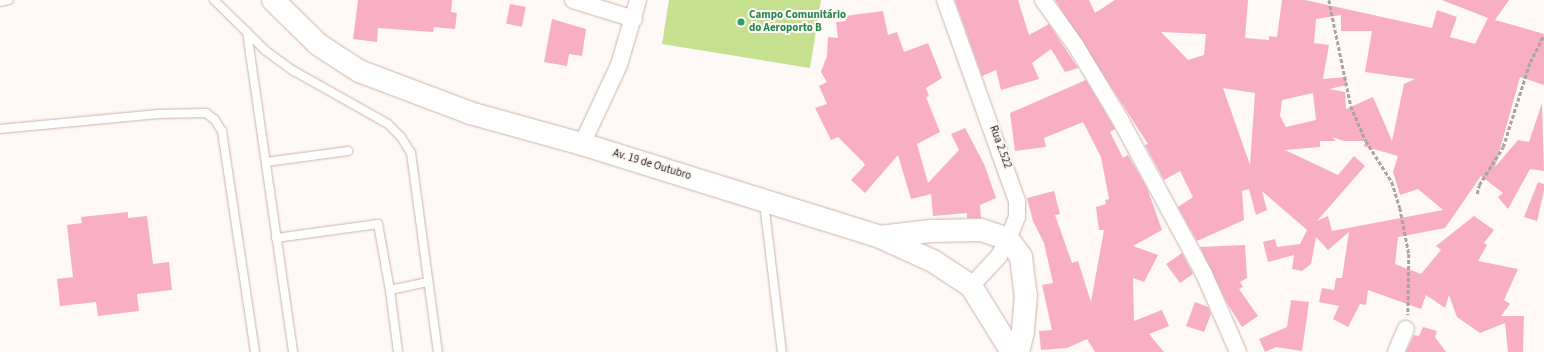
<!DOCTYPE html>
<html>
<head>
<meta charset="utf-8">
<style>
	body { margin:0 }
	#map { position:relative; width:1544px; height:352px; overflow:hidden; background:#fef8f6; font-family:"Source Sans 3",sans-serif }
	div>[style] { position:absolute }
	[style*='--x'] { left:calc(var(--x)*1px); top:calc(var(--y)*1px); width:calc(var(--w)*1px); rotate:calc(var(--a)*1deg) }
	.green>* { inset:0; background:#c5e08f }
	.building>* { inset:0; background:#f8aec5; transform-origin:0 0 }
	.path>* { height:2.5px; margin-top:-1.25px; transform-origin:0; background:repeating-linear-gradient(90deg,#aaa3a1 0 4px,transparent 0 6px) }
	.roads { filter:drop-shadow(0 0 1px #ccb3a9) drop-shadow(0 0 1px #ccb3a9) }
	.lane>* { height:8px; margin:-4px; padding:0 4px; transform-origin:4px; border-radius:4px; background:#fff }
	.street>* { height:16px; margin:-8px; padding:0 8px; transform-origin:8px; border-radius:8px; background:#fff }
	.secondary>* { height:22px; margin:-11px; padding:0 11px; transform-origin:11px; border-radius:11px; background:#fff }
	.dots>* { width:11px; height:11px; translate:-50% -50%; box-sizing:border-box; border:2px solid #fef8f6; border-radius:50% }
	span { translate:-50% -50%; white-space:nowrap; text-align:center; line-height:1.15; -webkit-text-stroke:4px #fef8f6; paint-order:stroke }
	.leisure-label { font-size:11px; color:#27864d; font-weight:700 }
	.left { translate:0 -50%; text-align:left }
	.street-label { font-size:11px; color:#1f1713 }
</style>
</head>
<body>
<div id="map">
	<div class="green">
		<i style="clip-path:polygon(669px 0,821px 0,810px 68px,662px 44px)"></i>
	</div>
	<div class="building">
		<i style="clip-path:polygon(358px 0,452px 0,451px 12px,457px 13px,455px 29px,434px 27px,433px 32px,378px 28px,377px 42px,353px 39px)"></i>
		<i style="clip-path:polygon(955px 0,1018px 0,1029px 35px,1049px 24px,1078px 68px,1065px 72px,1051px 49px,1032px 63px,1039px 79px,1001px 90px,996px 70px,982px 76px)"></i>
		<i style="clip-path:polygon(evenodd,1055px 0,1089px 0,1095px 13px,1115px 0,1248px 0,1245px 38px,1269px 40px,1269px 36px,1277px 37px,1282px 0,1305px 0,1432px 28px,1437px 10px,1457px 17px,1450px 37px,1475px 44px,1488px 18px,1442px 0,1509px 0,1495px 20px,1544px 34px,1544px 85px,1520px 77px,1495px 167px,1518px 140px,1529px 142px,1542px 103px,1544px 171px,1530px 169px,1508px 209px,1498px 197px,1503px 193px,1481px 176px,1445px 228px,1398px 237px,1395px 264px,1421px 274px,1441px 250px,1436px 246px,1474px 216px,1494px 230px,1484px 243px,1487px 245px,1478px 261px,1518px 269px,1504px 300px,1510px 304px,1501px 316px,1524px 316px,1523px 352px,1508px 352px,1505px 323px,1480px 333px,1457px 317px,1449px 295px,1445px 308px,1426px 295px,1421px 309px,1368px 290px,1366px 305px,1360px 304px,1348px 327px,1333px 319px,1339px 306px,1319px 302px,1322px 288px,1334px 290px,1336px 278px,1342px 278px,1349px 232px,1328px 250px,1316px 237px,1311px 264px,1302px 271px,1292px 269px,1294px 255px,1268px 262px,1263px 242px,1275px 239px,1277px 247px,1300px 244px,1307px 230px,1262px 191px,1267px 210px,1256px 215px,1249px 189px,1242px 191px,1244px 220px,1197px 241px,1178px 207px,1193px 197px,1180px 171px,1164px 180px,1145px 145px,1148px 144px,1055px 0,1341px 15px,1341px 31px,1372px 31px,1365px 72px,1415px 79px,1404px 84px,1392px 141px,1373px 97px,1346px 109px,1345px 92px,1329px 89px,1347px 85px,1346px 77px,1323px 79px,1329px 45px,1314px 43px,1316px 19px,1341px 15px,1055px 0,1161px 32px,1206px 34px,1204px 55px,1188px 60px,1161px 32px,1055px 0,1223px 88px,1255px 93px,1250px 165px,1223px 88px,1055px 0,1313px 93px,1316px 120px,1286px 127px,1280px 116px,1282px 100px,1313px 93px,1055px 0,1332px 137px,1344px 141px,1368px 141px,1363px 146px,1398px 156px,1393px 172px,1400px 195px,1418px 189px,1443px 210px,1332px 231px,1328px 216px,1317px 221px,1365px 166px,1354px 156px,1338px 175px,1285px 150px,1320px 147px,1320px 141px,1336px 141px,1332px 137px)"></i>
		<i style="left:510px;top:4px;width:16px;height:20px;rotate:11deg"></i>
		<i style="clip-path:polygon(883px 11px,888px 35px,897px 32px,904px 52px,928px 43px,942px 78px,926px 88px,929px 96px,926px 97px,940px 132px,917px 144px,928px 183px,959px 150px,951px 134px,965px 128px,984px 164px,996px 198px,980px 205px,981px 218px,967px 218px,967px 213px,933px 216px,931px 194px,911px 199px,898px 155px,865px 193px,851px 180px,865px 165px,863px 162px,838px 137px,831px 140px,815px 108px,827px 104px,819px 86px,827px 82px,821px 72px,827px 56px,828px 37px,838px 38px,836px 22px,846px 21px,845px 16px)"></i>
		<i style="clip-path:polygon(552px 19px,586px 29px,582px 56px,569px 54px,567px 66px,544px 62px)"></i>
		<i style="clip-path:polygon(1086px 80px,1115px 129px,1110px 132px,1123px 158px,1128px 155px,1147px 188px,1162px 230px,1133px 246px,1158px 255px,1144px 282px,1133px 278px,1134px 321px,1162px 310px,1169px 326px,1149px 334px,1164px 352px,1095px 352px,1087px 339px,1067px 348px,1041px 350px,1039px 331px,1052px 330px,1042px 285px,1053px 283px,1044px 243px,1033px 221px,1027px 198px,1054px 191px,1060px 214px,1055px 215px,1072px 263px,1078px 261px,1091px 302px,1104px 230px,1099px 230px,1096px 207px,1106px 204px,1105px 200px,1109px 199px,1101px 157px,1083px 122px,1044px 138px,1046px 147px,1015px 151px,1010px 113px)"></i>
		<i style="clip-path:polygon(1538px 182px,1544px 184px,1544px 191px,1537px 221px,1524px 217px)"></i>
		<i style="clip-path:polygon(128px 212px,128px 218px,147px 216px,153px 264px,169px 262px,172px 290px,137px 294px,139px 311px,98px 316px,96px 302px,60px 306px,57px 279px,73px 277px,67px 225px,82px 223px,81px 217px)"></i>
		<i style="clip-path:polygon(1245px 245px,1247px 278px,1240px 282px,1243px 287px,1239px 289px,1258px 316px,1242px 327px,1227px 303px,1200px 247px)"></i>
		<i style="clip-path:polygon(1182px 253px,1193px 274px,1180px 283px,1166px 264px)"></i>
		<i style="clip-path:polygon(1291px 300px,1309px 302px,1302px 351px,1276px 347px,1265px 352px,1259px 339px,1287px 327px)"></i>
		<i style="clip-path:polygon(1195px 302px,1208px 307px,1211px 314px,1204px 332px,1186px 326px)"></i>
		<i style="clip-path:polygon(1423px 327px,1437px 331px,1435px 337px,1446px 352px,1406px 352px,1414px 335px,1419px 336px)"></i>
	</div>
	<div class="path">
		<i style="--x:1329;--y:0;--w:108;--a:78.3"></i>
		<i style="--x:1351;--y:106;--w:38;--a:67"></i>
		<i style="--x:1366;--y:141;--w:49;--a:57.6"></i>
		<i style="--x:1392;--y:182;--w:27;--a:73"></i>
		<i style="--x:1400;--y:208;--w:47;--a:78.9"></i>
		<i style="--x:1409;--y:254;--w:61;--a:90.9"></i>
		<i style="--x:1477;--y:194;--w:9;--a:-77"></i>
		<i style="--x:1479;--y:185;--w:45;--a:-57.7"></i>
		<i style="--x:1503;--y:147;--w:89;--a:-72.4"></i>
		<i style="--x:1530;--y:62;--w:30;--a:-63"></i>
	</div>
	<div class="roads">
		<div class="lane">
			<i style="--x:214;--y:0;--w:73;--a:44.4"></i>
			<i style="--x:266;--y:51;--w:34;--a:36"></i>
			<i style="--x:294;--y:71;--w:108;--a:29.4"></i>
			<i style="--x:388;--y:124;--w:18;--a:45"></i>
			<i style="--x:401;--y:137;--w:19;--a:58"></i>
			<i style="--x:411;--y:153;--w:201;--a:82.3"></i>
			<i style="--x:0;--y:2;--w:9;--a:-13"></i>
			<i style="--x:247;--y:32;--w:323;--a:81.8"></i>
			<i style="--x:0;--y:129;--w:159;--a:-5.4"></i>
			<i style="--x:158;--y:114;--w:48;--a:-1.2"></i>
			<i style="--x:206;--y:113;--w:11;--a:38"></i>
			<i style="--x:215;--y:120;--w:13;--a:58"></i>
			<i style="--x:222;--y:131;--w:223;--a:81.5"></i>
			<i style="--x:266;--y:162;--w:83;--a:-7.6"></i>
			<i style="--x:764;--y:202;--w:151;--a:83.2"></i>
			<i style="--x:276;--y:238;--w:103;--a:-7.8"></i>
			<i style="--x:378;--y:224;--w:67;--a:79.7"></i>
			<i style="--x:398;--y:352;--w:63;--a:-97.4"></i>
			<i style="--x:390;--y:290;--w:39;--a:-12"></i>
		</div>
		<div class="street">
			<i style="--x:573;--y:0;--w:64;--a:17.3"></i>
			<i style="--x:945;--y:0;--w:214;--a:70.3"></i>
			<i style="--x:1017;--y:201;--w:16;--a:90"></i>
			<i style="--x:1017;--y:217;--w:24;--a:112"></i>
			<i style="--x:1008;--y:239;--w:19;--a:118"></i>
			<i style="--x:999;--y:256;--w:41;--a:133"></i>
			<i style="--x:1043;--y:0;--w:57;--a:54.3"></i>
			<i style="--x:1076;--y:46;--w:87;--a:59"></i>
			<i style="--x:1121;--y:121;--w:174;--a:61.5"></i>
			<i style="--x:1204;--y:274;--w:85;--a:66.4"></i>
			<i style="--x:582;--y:144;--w:87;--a:-64.9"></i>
			<i style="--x:619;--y:65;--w:68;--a:-73.7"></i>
			<i style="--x:1396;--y:352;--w:25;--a:-67"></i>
		</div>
		<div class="secondary">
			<i style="--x:273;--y:0;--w:64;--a:44.4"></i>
			<i style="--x:319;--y:45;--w:48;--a:33"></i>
			<i style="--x:359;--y:71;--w:119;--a:20.7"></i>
			<i style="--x:470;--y:113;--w:116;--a:15.5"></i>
			<i style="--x:582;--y:144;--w:312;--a:17.3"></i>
			<i style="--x:880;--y:237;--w:58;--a:24.4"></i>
			<i style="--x:933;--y:261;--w:45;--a:33.3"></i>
			<i style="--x:971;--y:286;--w:78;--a:58.2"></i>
			<i style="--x:880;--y:237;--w:51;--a:-6.7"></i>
			<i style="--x:931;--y:231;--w:50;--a:-1.1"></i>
			<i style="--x:981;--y:230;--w:28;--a:18"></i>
			<i style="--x:1008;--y:239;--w:22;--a:54"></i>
			<i style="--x:1021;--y:257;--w:38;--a:83"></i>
			<i style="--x:1026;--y:295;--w:37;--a:95"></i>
			<i style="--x:1023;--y:332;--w:21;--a:104"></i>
		</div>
	</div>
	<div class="dots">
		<i style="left:741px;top:22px;background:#2e9e5b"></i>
	</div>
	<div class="leisure-label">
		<span class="left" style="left:749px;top:22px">Campo Comunitário<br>do Aeroporto B</span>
	</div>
	<div class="street-label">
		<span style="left:1000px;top:147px;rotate:70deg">Rua 2.522</span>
		<span style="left:652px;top:165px;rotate:17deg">Av. 19 de Outubro</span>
	</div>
</div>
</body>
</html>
